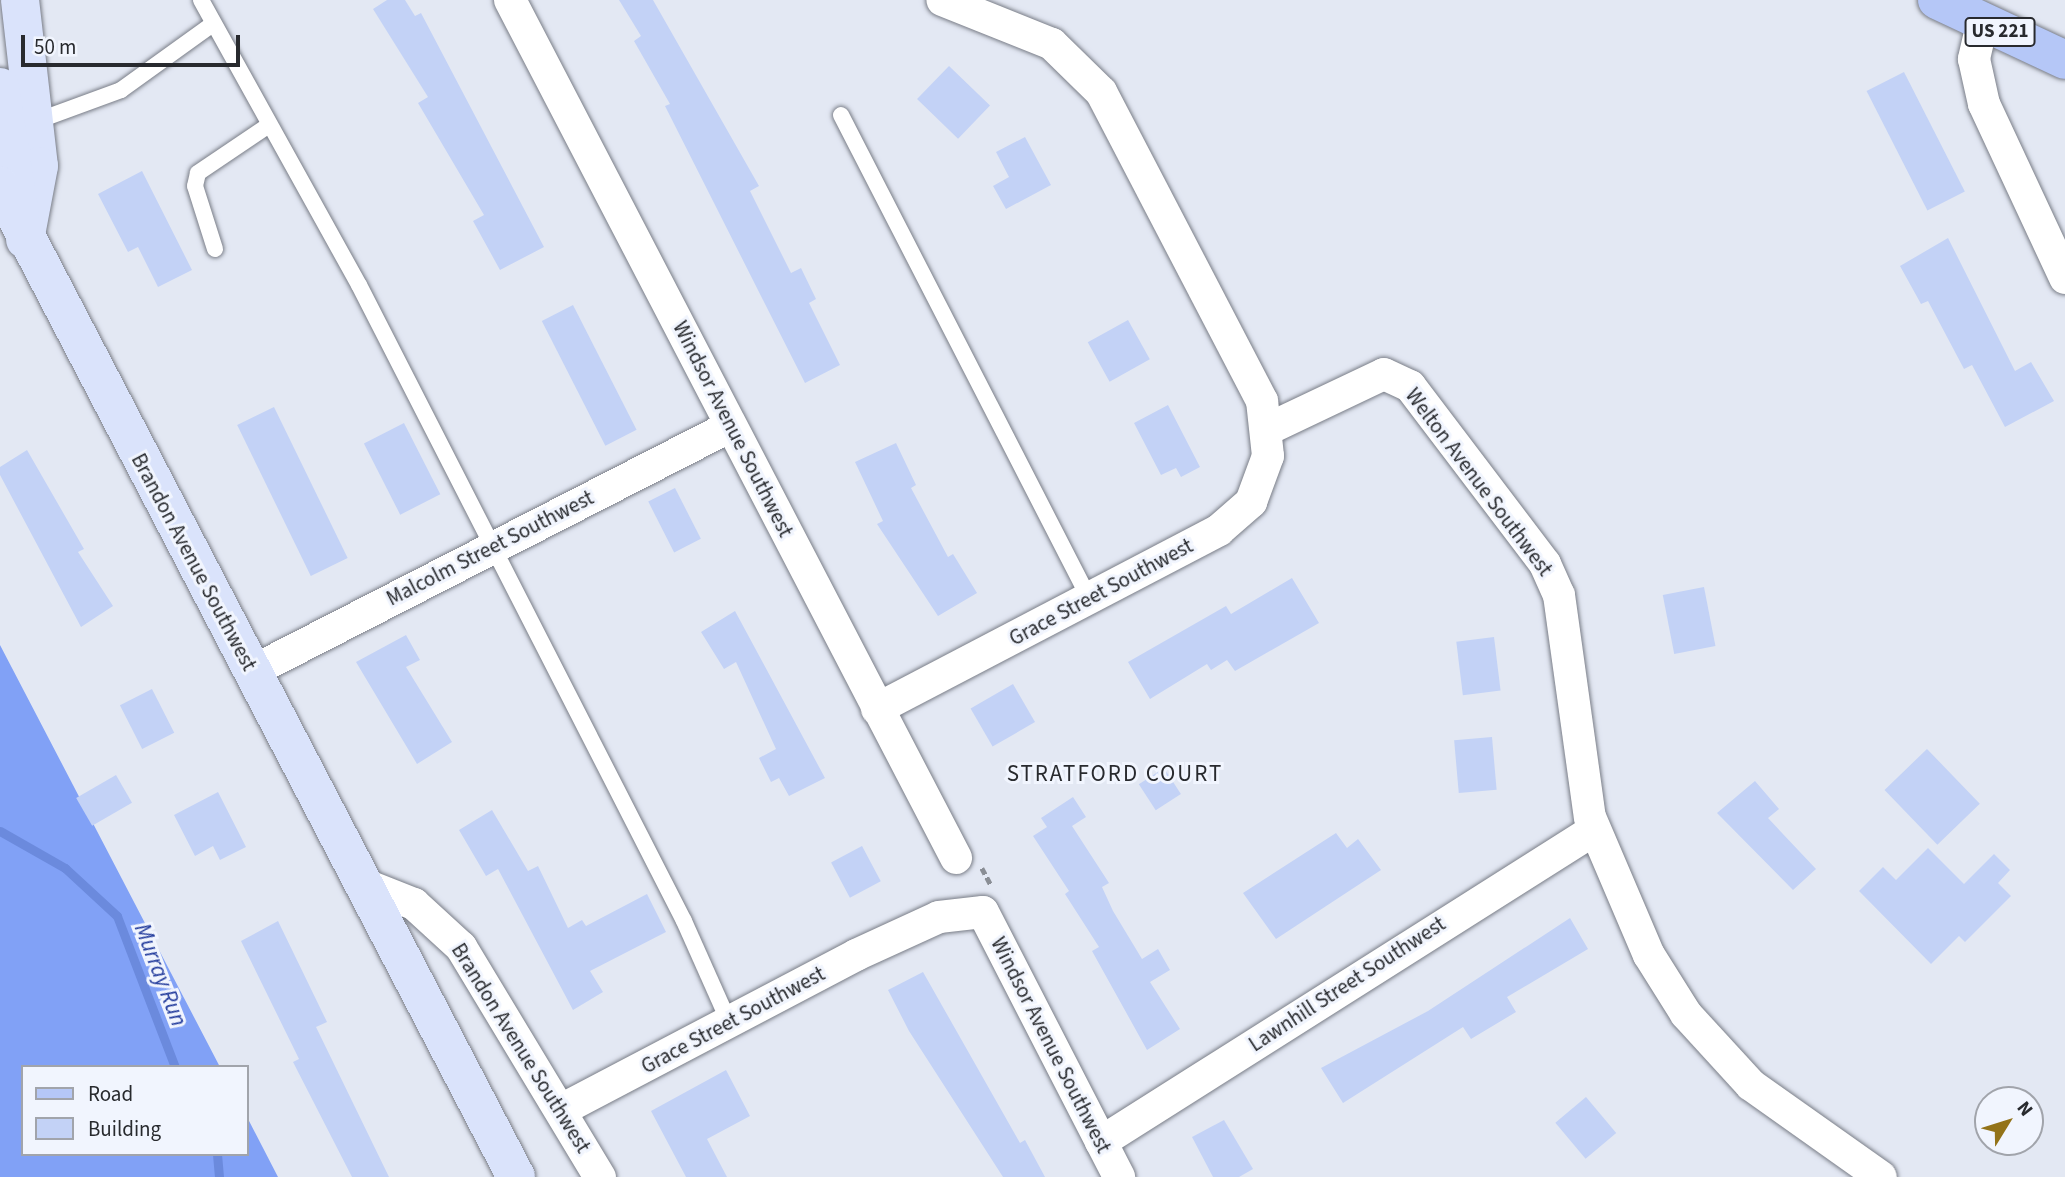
<!DOCTYPE html>
<html>
<head>
<meta charset="utf-8">
<style>
	body { margin:0 }
	#map { position:relative; width:2065px; height:1177px; overflow:hidden; background:#e3e8f3; font-family:"Source Sans 3",sans-serif }
	div>[style] { position:absolute }
	[style*='--x'] { left:calc(var(--x)*1px); top:calc(var(--y)*1px); width:calc(var(--w)*1px); rotate:calc(var(--a)*1deg) }
	.forest>* { inset:0; background:#81a1f6 }
	.stream>* { height:9px; margin:-4.5px; padding:0 4.5px; transform-origin:4.5px; border-radius:4.5px; background:#6b8add }
	.building>* { inset:0; background:#c3d2f6; transform-origin:0 0 }
	.path>* { height:4.5px; margin-top:-2.25px; transform-origin:0; background:repeating-linear-gradient(90deg,#8a8e95 0 7px,transparent 0 10.5px) }
	.roads { filter:drop-shadow(0 0 2px #797d87) drop-shadow(0 0 2px #797d87) }
	.service>* { height:16px; margin:-8px; padding:0 8px; transform-origin:8px; border-radius:8px; background:#fff }
	.minor>* { height:32px; margin:-16px; padding:0 16px; transform-origin:16px; border-radius:16px; background:#fff }
	.secondary>* { height:38px; margin:-19px; padding:0 19px; transform-origin:19px; border-radius:19px; background:#dae3fb }
	.primary>* { height:38px; margin:-19px; padding:0 19px; transform-origin:19px; border-radius:19px; background:#b5c7f7 }
	span { translate:-50% -50%; white-space:nowrap; text-align:center; line-height:1.15; -webkit-text-stroke:6px #f1f5fe; paint-order:stroke }
	.shield-label span { padding:2px 5px; background:#f1f5fe; border:2px solid; border-radius:5px; -webkit-text-stroke-width:0 }
	.shield-label { font-size:19px; color:#282a2e; font-weight:700 }
	.street-label { font-size:21px; color:#282a2e }
	.neighbourhood-label { font-size:23px; color:#282a2e; letter-spacing:2px }
	.water-label { font-size:23px; color:#223b9c; font-style:italic }
	.legend { position:absolute; left:21px; top:1065px; width:228px; height:91px; box-sizing:border-box; background:#f1f5fe; border:2px solid #a1a4ab; margin:0; padding:9px 12px; list-style:none; font-size:21px; color:#282a2e }
	.legend li { display:flex; align-items:center; gap:14px; height:35px }
	.legend b { width:35px; border:2px solid #a1a4ab }
	.north { position:absolute; left:1974px; top:1086px; width:70px; height:70px; box-sizing:border-box; background:#f1f5fe; border:2px solid #a1a4ab; border-radius:50%; rotate:52deg; font-size:19px; font-weight:700; line-height:28px; text-align:center; color:#282a2e }
	.north::after { content:''; display:block; margin:auto; width:24px; height:32px; background:#937319; clip-path:polygon(50% 0,100% 100%,50% 72%,0 100%) }
	.scale { position:absolute; left:21px; top:35px; width:219px; height:32px; box-sizing:border-box; border:4px solid #282a2e; border-top:0; padding-left:9px; font-size:21px; line-height:24px; white-space:nowrap; color:#282a2e; -webkit-text-stroke:5px #f1f5fe; paint-order:stroke }
</style>
</head>
<body>
<div id="map">
	<div class="forest">
		<i style="clip-path:polygon(0 645px,220px 1067px,23px 1067px,23px 1154px,247px 1154px,247px 1117px,278px 1177px,0 1177px)"></i>
	</div>
	<div class="stream">
		<i style="--x:0;--y:831;--w:75;--a:29.6"></i>
		<i style="--x:65;--y:868;--w:71;--a:42.7"></i>
		<i style="--x:117;--y:916;--w:162;--a:69"></i>
		<i style="--x:217;--y:1154;--w:23;--a:85"></i>
	</div>
	<div class="building">
		<i style="clip-path:polygon(387px 0,405px 0,415px 16px,421px 13px,544px 247px,500px 270px,473px 221px,484px 215px,418px 103px,428px 97px,373px 9px)"></i>
		<i style="clip-path:polygon(619px 0,653px 0,759px 186px,750px 191px,791px 273px,801px 268px,816px 299px,809px 303px,840px 365px,805px 383px,665px 106px,670px 104px,634px 41px,641px 36px)"></i>
		<i style="left:949px;top:66px;width:57px;height:46px;rotate:44deg"></i>
		<i style="left:1904px;top:72px;width:134px;height:42px;rotate:63deg"></i>
		<i style="clip-path:polygon(1025px 137px,1051px 185px,1006px 209px,993px 186px,1009px 177px,996px 152px)"></i>
		<i style="clip-path:polygon(142px 171px,192px 270px,158px 287px,138px 247px,128px 252px,98px 194px)"></i>
		<i style="clip-path:polygon(1948px 238px,2015px 371px,2031px 362px,2054px 401px,2005px 427px,1972px 365px,1964px 369px,1928px 301px,1921px 304px,1900px 266px)"></i>
		<i style="left:573px;top:305px;width:140px;height:35px;rotate:63deg"></i>
		<i style="left:1128px;top:320px;width:45px;height:46px;rotate:61deg"></i>
		<i style="clip-path:polygon(1168px 405px,1200px 467px,1181px 477px,1176px 468px,1161px 475px,1134px 423px)"></i>
		<i style="left:274px;top:407px;width:168px;height:41px;rotate:64deg"></i>
		<i style="left:404px;top:423px;width:80px;height:45px;rotate:63deg"></i>
		<i style="clip-path:polygon(896px 443px,916px 485px,911px 488px,948px 557px,953px 554px,977px 593px,938px 616px,877px 524px,883px 521px,855px 462px)"></i>
		<i style="clip-path:polygon(27px 450px,84px 549px,78px 552px,113px 606px,81px 627px,0 475px,0 467px)"></i>
		<i style="left:675px;top:488px;width:57px;height:30px;rotate:63deg"></i>
		<i style="clip-path:polygon(1292px 578px,1319px 623px,1235px 671px,1227px 660px,1211px 670px,1207px 664px,1150px 699px,1128px 662px,1226px 606px,1231px 614px)"></i>
		<i style="left:1704px;top:587px;width:60px;height:42px;rotate:79deg"></i>
		<i style="clip-path:polygon(735px 611px,825px 778px,789px 796px,779px 778px,771px 782px,759px 758px,776px 749px,736px 662px,724px 669px,701px 632px)"></i>
		<i style="clip-path:polygon(406px 635px,420px 660px,406px 667px,452px 742px,417px 764px,356px 662px)"></i>
		<i style="left:1494px;top:637px;width:54px;height:38px;rotate:83deg"></i>
		<i style="left:1013px;top:684px;width:44px;height:49px;rotate:60deg"></i>
		<i style="left:152px;top:689px;width:49px;height:36px;rotate:63deg"></i>
		<i style="left:1492px;top:737px;width:53px;height:38px;rotate:85deg"></i>
		<i style="left:1927px;top:749px;width:76px;height:59px;rotate:46deg"></i>
		<i style="left:1164px;top:768px;width:31px;height:30px;rotate:57deg"></i>
		<i style="left:116px;top:775px;width:32px;height:46px;rotate:60deg"></i>
		<i style="clip-path:polygon(1755px 781px,1779px 809px,1768px 818px,1816px 869px,1793px 890px,1717px 813px)"></i>
		<i style="clip-path:polygon(218px 792px,246px 847px,220px 860px,213px 846px,195px 856px,174px 815px)"></i>
		<i style="clip-path:polygon(1073px 797px,1086px 817px,1072px 826px,1109px 883px,1102px 887px,1113px 911px,1142px 959px,1158px 949px,1170px 970px,1150px 982px,1180px 1029px,1147px 1050px,1092px 951px,1099px 947px,1065px 894px,1069px 891px,1033px 836px,1047px 827px,1041px 818px)"></i>
		<i style="clip-path:polygon(492px 810px,528px 871px,538px 866px,568px 928px,582px 920px,586px 926px,647px 894px,666px 932px,590px 971px,603px 992px,573px 1010px,498px 869px,486px 876px,459px 830px)"></i>
		<i style="clip-path:polygon(1336px 833px,1347px 848px,1358px 839px,1381px 870px,1276px 939px,1243px 893px)"></i>
		<i style="left:862px;top:846px;width:40px;height:35px;rotate:62deg"></i>
		<i style="clip-path:polygon(1928px 848px,1964px 884px,1994px 854px,2010px 870px,1998px 883px,2011px 896px,1965px 942px,1959px 936px,1931px 964px,1859px 891px,1883px 867px,1896px 880px)"></i>
		<i style="clip-path:polygon(1570px 918px,1588px 949px,1507px 997px,1516px 1012px,1471px 1039px,1463px 1027px,1343px 1103px,1321px 1068px,1428px 1011px)"></i>
		<i style="clip-path:polygon(278px 921px,327px 1022px,316px 1027px,389px 1177px,352px 1177px,293px 1062px,299px 1059px,241px 941px)"></i>
		<i style="clip-path:polygon(923px 972px,1020px 1143px,1025px 1140px,1045px 1177px,1003px 1177px,909px 1031px,888px 990px)"></i>
		<i style="clip-path:polygon(726px 1070px,750px 1116px,707px 1139px,727px 1177px,686px 1177px,651px 1111px)"></i>
		<i style="left:1586px;top:1097px;width:47px;height:40px;rotate:50deg"></i>
		<i style="clip-path:polygon(1224px 1120px,1253px 1169px,1239px 1177px,1213px 1177px,1192px 1137px)"></i>
	</div>
	<div class="path">
		<i style="--x:982;--y:868;--w:19;--a:62"></i>
	</div>
	<div class="roads">
		<div class="service">
			<i style="--x:201;--y:0;--w:326;--a:61"></i>
			<i style="--x:359;--y:285;--w:714;--a:62.93"></i>
			<i style="--x:684;--y:921;--w:111;--a:66"></i>
			<i style="--x:841;--y:115;--w:543;--a:62.82"></i>
			<i style="--x:34;--y:122;--w:93;--a:-20.2"></i>
			<i style="--x:121;--y:90;--w:113;--a:-35.7"></i>
			<i style="--x:215;--y:249;--w:66;--a:-107.6"></i>
			<i style="--x:195;--y:186;--w:13;--a:-77"></i>
			<i style="--x:198;--y:173;--w:82;--a:-34.1"></i>
		</div>
		<div class="minor">
			<i style="--x:510;--y:0;--w:967;--a:62.53"></i>
			<i style="--x:1982;--y:24;--w:36;--a:103"></i>
			<i style="--x:1974;--y:59;--w:46;--a:77.5"></i>
			<i style="--x:1984;--y:104;--w:192;--a:65"></i>
			<i style="--x:1268;--y:429;--w:128;--a:-25.4"></i>
			<i style="--x:1384;--y:374;--w:29;--a:25"></i>
			<i style="--x:1410;--y:386;--w:223;--a:52.8"></i>
			<i style="--x:1545;--y:564;--w:34;--a:66"></i>
			<i style="--x:1559;--y:595;--w:224;--a:82.1"></i>
			<i style="--x:1590;--y:817;--w:150;--a:66.9"></i>
			<i style="--x:1649;--y:955;--w:70;--a:57.9"></i>
			<i style="--x:1686;--y:1014;--w:96;--a:47.5"></i>
			<i style="--x:1751;--y:1085;--w:159;--a:35.3"></i>
			<i style="--x:251;--y:672;--w:539;--a:-27.14"></i>
			<i style="--x:877;--y:709;--w:386;--a:-27.6"></i>
			<i style="--x:1219;--y:530;--w:43;--a:-41.2"></i>
			<i style="--x:1251;--y:502;--w:49;--a:-69.7"></i>
			<i style="--x:1268;--y:456;--w:55;--a:-96.2"></i>
			<i style="--x:1262;--y:401;--w:348;--a:-117.5"></i>
			<i style="--x:1101;--y:92;--w:69;--a:-135.6"></i>
			<i style="--x:1052;--y:44;--w:118;--a:-158.2"></i>
			<i style="--x:363;--y:884;--w:55;--a:21.4"></i>
			<i style="--x:414;--y:904;--w:64;--a:42.5"></i>
			<i style="--x:461;--y:947;--w:269;--a:58.9"></i>
			<i style="--x:563;--y:1109;--w:331;--a:-27.7"></i>
			<i style="--x:856;--y:955;--w:91;--a:-24.6"></i>
			<i style="--x:939;--y:917;--w:44;--a:-6.5"></i>
			<i style="--x:983;--y:912;--w:298;--a:62.8"></i>
			<i style="--x:1101;--y:1142;--w:583;--a:-32.33"></i>
		</div>
		<div class="secondary">
			<i style="--x:20;--y:0;--w:167;--a:83.5"></i>
			<i style="--x:39;--y:166;--w:75;--a:100.7"></i>
			<i style="--x:0;--y:87;--w:129;--a:81.1"></i>
			<i style="--x:0;--y:186;--w:1117;--a:62.49"></i>
		</div>
		<div class="primary">
			<i style="--x:1937;--y:0;--w:141;--a:25.1"></i>
		</div>
	</div>
	<div class="shield-label">
		<span style="left:2000px;top:32px">US 221</span>
	</div>
	<div class="street-label">
		<span style="left:733px;top:429px;rotate:63deg">Windsor Avenue Southwest</span>
		<span style="left:1479px;top:482px;rotate:53deg">Welton Avenue Southwest</span>
		<span style="left:490px;top:548px;rotate:-27deg">Malcolm Street Southwest</span>
		<span style="left:194px;top:562px;rotate:62deg">Brandon Avenue Southwest</span>
		<span style="left:1101px;top:592px;rotate:-28deg">Grace Street Southwest</span>
		<span style="left:1347px;top:984px;rotate:-33deg">Lawnhill Street Southwest</span>
		<span style="left:733px;top:1020px;rotate:-28deg">Grace Street Southwest</span>
		<span style="left:1051px;top:1045px;rotate:63deg">Windsor Avenue Southwest</span>
		<span style="left:521px;top:1048px;rotate:58deg">Brandon Avenue Southwest</span>
	</div>
	<div class="neighbourhood-label">
		<span style="left:1115px;top:774px">STRATFORD COURT</span>
	</div>
	<div class="water-label">
		<span style="left:160px;top:975px;rotate:69deg">Murray Run</span>
	</div>
	<ul class="legend">
	<li><b style="height:9px;background:#b5c7f7"></b>Road</li>
	<li><b style="height:19px;background:#c3d2f6"></b>Building</li>
	</ul>
	<div class="north">N</div>
	<div class="scale">50 m</div>
</div>
</body>
</html>
